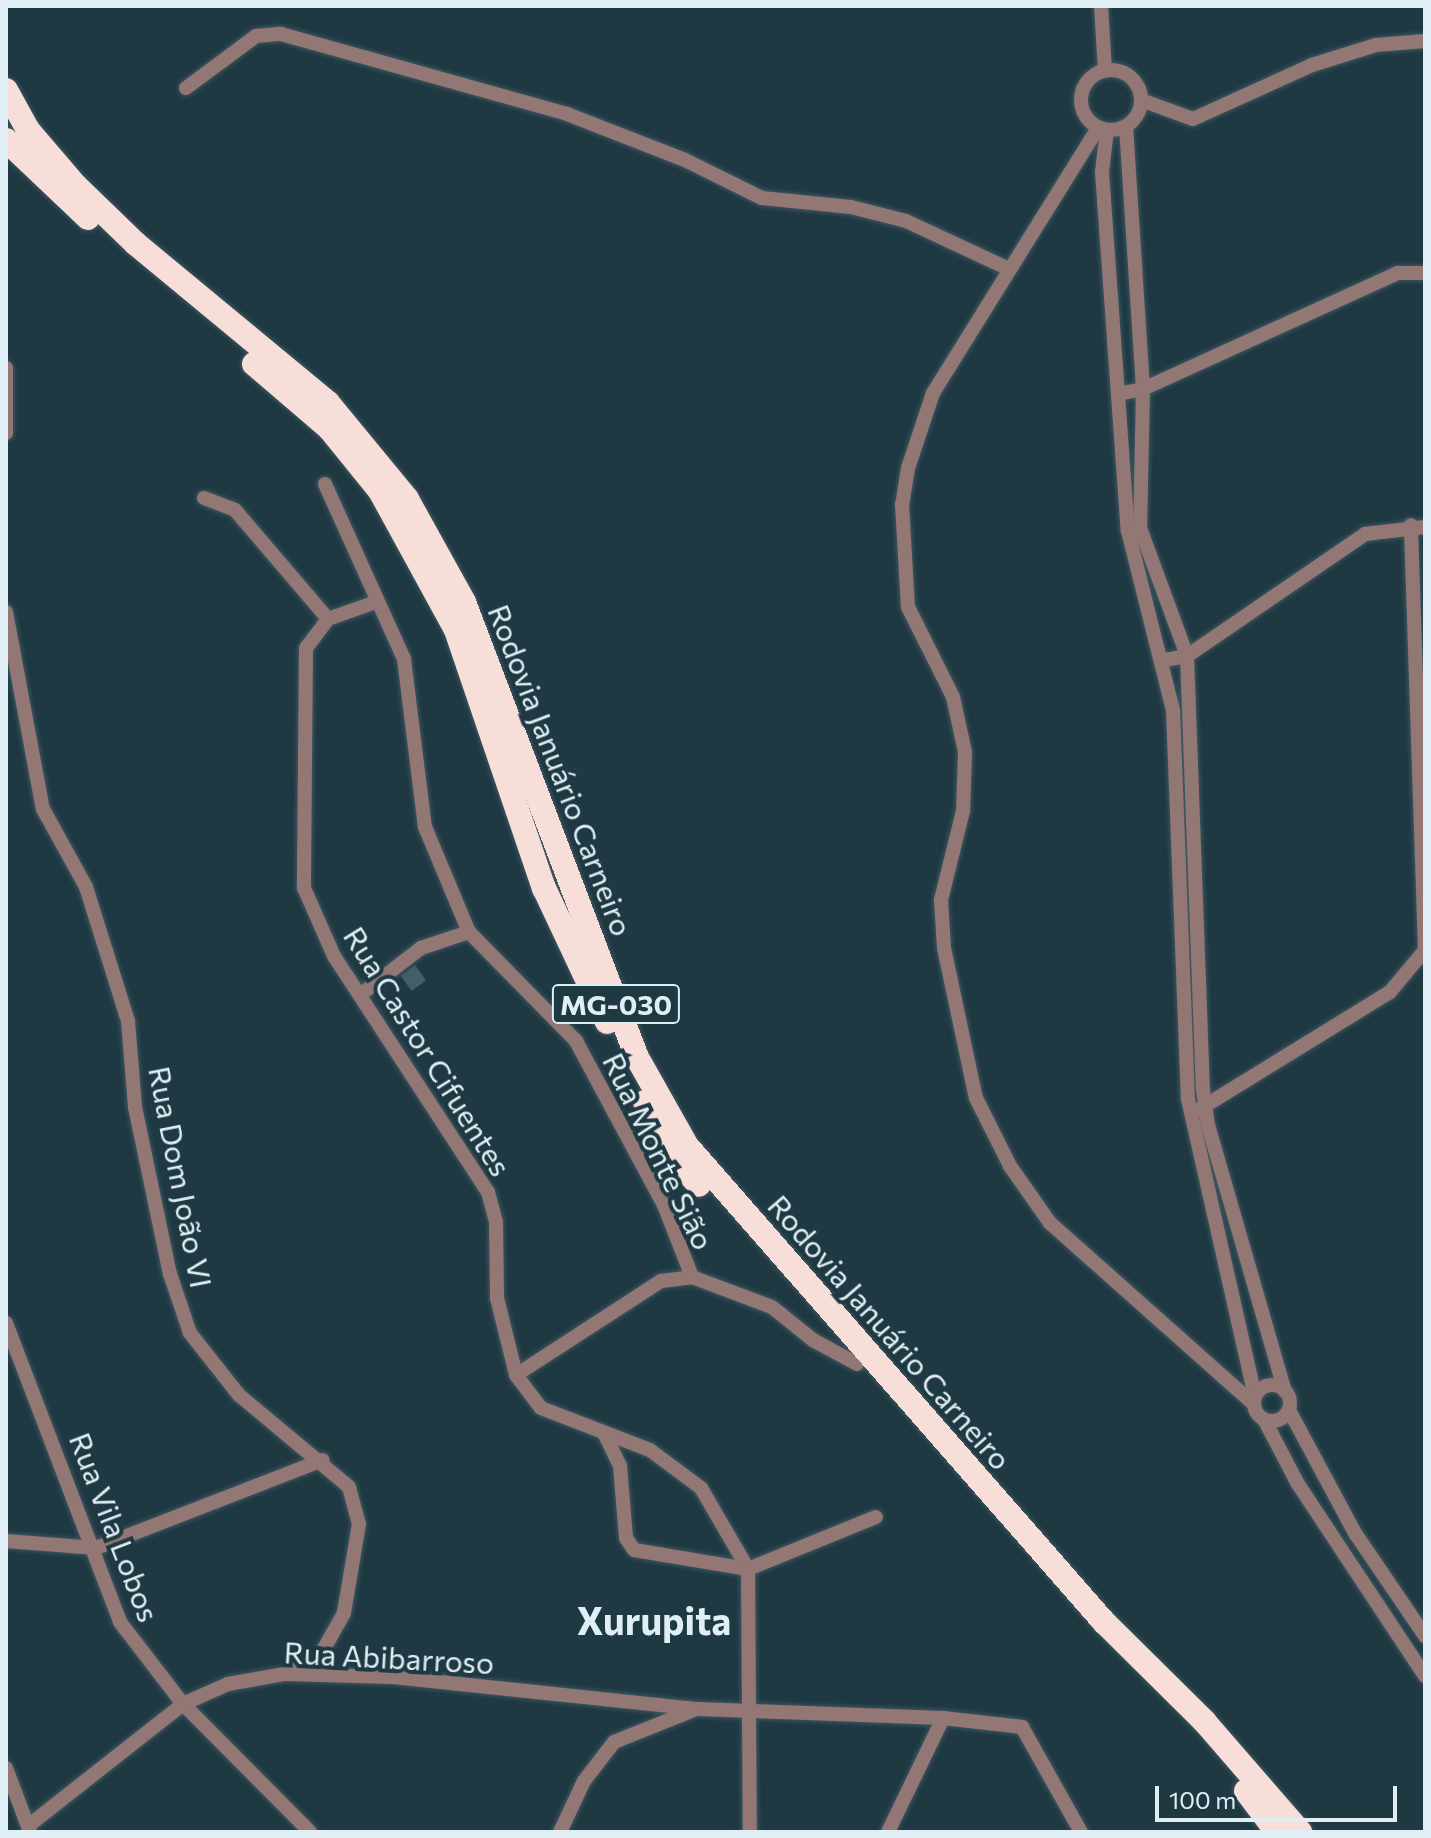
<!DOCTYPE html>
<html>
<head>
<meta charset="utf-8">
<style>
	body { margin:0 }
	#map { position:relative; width:1431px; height:1838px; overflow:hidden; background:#1f3943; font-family:Commissioner,sans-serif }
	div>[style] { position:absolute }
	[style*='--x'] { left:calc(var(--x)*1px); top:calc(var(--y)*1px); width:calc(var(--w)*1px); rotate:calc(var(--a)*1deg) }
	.building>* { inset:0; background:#435e68; transform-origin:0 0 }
	.roads { filter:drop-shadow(0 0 2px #3e565f) drop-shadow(0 0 2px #3e565f) }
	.street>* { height:14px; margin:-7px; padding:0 7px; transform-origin:7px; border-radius:7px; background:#927774 }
	.street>.ring { margin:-7px; padding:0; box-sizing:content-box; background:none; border:14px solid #927774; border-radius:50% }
	.highway>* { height:24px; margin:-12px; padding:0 12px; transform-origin:12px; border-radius:12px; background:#f8ded9 }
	span { translate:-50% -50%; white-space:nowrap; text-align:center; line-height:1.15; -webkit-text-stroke:8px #1f3943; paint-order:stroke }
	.shield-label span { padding:2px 6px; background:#1f3943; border:2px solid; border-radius:6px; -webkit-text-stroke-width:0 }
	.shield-label { font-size:28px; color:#e0eff5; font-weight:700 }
	.street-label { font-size:30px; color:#e0eff5 }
	.district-label { font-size:38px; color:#e0eff5; font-weight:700 }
	.frame { position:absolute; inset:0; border:8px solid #e0eff5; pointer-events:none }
	.scale { position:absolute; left:1155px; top:1786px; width:242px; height:36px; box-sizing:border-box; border:4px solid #e0eff5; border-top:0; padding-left:10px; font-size:24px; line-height:28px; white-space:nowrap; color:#e0eff5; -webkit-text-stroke:6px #1f3943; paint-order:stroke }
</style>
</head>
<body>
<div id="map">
	<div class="building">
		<i style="left:415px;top:965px;width:19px;height:18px;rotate:54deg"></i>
	</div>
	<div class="roads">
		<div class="street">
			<i style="--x:1101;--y:6;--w:65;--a:86.5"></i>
			<i class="ring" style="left:1081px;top:70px;width:46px;height:46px"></i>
			<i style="--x:186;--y:88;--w:87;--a:-36.6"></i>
			<i style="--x:256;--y:36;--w:25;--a:-5"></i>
			<i style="--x:281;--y:34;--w:297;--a:15.6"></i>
			<i style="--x:567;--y:114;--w:127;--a:21.3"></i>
			<i style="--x:685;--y:160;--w:86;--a:26.3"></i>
			<i style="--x:762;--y:198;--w:89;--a:5.8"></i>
			<i style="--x:851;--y:207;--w:57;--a:14.3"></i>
			<i style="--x:906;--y:221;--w:111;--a:25"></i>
			<i style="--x:1141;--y:100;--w:55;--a:20.1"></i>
			<i style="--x:1193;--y:119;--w:131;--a:-24.4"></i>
			<i style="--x:1312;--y:65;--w:67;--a:-17.4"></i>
			<i style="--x:1376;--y:45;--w:49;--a:-4.7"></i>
			<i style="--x:1126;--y:126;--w:264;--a:86.3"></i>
			<i style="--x:1143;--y:389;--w:139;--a:91.2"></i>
			<i style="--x:1140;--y:528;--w:136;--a:69.8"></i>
			<i style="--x:1187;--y:656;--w:434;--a:87.9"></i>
			<i style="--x:1203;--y:1090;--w:35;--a:82"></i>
			<i style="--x:1208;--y:1125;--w:277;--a:73.9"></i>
			<i style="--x:1098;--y:128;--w:312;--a:121.9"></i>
			<i style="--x:933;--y:393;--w:79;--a:108.4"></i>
			<i style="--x:908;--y:468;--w:36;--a:99"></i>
			<i style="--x:902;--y:504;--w:103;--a:86.7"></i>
			<i style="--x:908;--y:607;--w:101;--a:63.4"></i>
			<i style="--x:953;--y:697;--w:56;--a:77.7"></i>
			<i style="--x:965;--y:752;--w:59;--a:91.9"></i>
			<i style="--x:963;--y:811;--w:92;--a:103.9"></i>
			<i style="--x:941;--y:900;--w:48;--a:86.4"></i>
			<i style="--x:944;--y:948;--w:153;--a:78"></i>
			<i style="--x:976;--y:1098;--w:76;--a:63.4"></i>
			<i style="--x:1010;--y:1166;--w:70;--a:54.9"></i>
			<i style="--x:1050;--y:1223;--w:273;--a:41.6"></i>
			<i style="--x:1107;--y:130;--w:42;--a:96.8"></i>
			<i style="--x:1102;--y:172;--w:360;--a:85.9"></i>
			<i style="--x:1128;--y:531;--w:185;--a:75.9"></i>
			<i style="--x:1173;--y:710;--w:389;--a:87.8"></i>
			<i style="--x:1188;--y:1099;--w:305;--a:77.3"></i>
			<i style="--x:6;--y:368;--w:65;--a:90"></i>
			<i style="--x:1118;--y:394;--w:25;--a:-11"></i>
			<i style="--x:1143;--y:389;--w:279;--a:-24.5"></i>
			<i style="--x:1397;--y:273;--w:28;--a:0"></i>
			<i style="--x:325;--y:484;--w:192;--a:65.7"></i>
			<i style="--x:404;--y:659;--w:169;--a:82.9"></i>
			<i style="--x:425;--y:827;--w:114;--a:67.3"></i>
			<i style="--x:469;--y:932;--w:153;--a:45.5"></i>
			<i style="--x:576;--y:1041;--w:186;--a:61.8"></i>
			<i style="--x:664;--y:1205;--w:77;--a:68.7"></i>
			<i style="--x:204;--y:498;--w:33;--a:21"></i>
			<i style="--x:235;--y:510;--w:143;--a:49.5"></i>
			<i style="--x:376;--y:602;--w:51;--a:160.5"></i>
			<i style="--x:328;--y:619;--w:36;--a:127"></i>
			<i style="--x:306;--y:648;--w:240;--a:90.5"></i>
			<i style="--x:304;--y:888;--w:74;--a:66.2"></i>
			<i style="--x:334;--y:956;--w:282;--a:56.9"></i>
			<i style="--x:488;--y:1192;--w:31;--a:75"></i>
			<i style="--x:496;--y:1222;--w:76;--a:89.2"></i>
			<i style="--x:497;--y:1298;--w:79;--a:76.1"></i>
			<i style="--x:516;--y:1375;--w:41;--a:52.9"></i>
			<i style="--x:541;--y:1408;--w:117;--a:21.1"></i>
			<i style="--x:650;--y:1450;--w:64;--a:36.7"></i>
			<i style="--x:701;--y:1488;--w:94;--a:59.9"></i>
			<i style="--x:748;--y:1569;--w:263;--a:89.6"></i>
			<i style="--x:6;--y:612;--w:200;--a:79.4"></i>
			<i style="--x:43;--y:809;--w:89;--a:61.1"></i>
			<i style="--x:86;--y:887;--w:140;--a:72.6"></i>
			<i style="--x:128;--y:1021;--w:86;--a:85.3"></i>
			<i style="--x:135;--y:1107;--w:171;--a:78.2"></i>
			<i style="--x:170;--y:1274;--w:62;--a:71.3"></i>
			<i style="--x:190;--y:1333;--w:79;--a:51.7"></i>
			<i style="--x:239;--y:1395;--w:143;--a:39.9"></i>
			<i style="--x:349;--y:1487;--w:38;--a:75"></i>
			<i style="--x:359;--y:1524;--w:90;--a:99.6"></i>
			<i style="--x:344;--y:1613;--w:47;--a:119.3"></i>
			<i style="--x:321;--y:1654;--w:41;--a:150.9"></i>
			<i style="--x:1165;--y:660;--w:22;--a:-10"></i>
			<i style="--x:1187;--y:656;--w:216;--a:-34.4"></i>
			<i style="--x:1365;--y:534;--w:60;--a:-6.7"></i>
			<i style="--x:360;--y:995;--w:77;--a:-37.6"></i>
			<i style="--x:421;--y:948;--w:51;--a:-18.4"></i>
			<i style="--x:1198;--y:1110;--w:225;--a:-31.6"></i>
			<i style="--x:1390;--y:992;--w:55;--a:-50.2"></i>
			<i style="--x:1425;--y:950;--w:425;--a:-91.9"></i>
			<i style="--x:6;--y:1323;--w:320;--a:69.1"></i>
			<i style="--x:120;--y:1622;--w:103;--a:52.5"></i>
			<i style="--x:183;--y:1704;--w:180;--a:45.2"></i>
			<i style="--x:516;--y:1375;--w:173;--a:-33"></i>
			<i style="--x:661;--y:1281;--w:31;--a:-7"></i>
			<i style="--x:692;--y:1277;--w:85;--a:20.6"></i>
			<i style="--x:772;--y:1307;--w:53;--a:38.8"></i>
			<i style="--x:813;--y:1340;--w:50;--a:28.6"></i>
			<i class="ring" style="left:1254px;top:1385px;width:22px;height:22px"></i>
			<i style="--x:1289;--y:1410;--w:140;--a:61.8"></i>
			<i style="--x:1355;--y:1533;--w:125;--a:55.8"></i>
			<i style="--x:1265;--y:1421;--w:71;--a:62.4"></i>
			<i style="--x:1298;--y:1484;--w:230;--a:56.5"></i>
			<i style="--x:605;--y:1435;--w:34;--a:64"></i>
			<i style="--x:620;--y:1466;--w:72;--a:85.2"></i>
			<i style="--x:626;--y:1538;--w:14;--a:56"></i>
			<i style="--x:634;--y:1550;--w:116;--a:9.5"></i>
			<i style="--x:748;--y:1569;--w:138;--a:-22.1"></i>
			<i style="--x:6;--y:1541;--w:90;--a:4.4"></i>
			<i style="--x:96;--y:1548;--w:243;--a:-21.2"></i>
			<i style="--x:6;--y:1768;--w:68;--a:69.4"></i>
			<i style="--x:28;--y:1826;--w:197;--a:-38.2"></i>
			<i style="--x:183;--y:1704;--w:49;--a:-24"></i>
			<i style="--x:228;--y:1684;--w:58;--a:-10"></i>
			<i style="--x:285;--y:1674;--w:108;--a:1.6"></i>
			<i style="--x:393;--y:1677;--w:307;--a:6"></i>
			<i style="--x:698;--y:1709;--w:245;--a:2.1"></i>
			<i style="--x:943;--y:1718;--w:80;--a:6.5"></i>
			<i style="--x:1022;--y:1727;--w:120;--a:60.7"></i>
			<i style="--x:560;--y:1832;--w:56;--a:-64.8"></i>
			<i style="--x:584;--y:1781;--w:49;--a:-52.4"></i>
			<i style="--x:614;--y:1742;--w:86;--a:-21.8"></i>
			<i style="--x:888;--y:1832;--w:127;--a:-64.2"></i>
		</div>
		<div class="highway">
			<i style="--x:6;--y:90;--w:46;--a:61.2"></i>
			<i style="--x:28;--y:130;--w:74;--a:49.4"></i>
			<i style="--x:76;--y:186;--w:83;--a:44"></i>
			<i style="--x:136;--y:244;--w:249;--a:39.6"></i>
			<i style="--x:328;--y:403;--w:124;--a:50.5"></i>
			<i style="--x:407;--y:499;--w:118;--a:61"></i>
			<i style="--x:464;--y:602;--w:489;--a:69.2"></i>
			<i style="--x:638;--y:1059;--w:100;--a:60.6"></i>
			<i style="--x:687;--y:1146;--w:633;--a:48.78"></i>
			<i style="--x:1104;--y:1622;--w:141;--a:44.7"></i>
			<i style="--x:1204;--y:1721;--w:147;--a:49.1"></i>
			<i style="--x:6;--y:140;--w:113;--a:43.6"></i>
			<i style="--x:254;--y:364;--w:99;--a:40.5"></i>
			<i style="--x:329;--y:428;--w:81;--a:51"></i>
			<i style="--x:380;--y:491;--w:158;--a:61.3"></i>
			<i style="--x:456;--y:630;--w:273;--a:71.2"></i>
			<i style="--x:544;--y:888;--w:148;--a:64.8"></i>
			<i style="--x:645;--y:1102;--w:55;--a:63.9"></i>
			<i style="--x:669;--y:1151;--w:45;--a:48.6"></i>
			<i style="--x:1246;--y:1791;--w:51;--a:52.9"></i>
		</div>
	</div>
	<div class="shield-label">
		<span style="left:616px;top:1004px">MG-030</span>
	</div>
	<div class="street-label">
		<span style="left:561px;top:770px;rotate:69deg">Rodovia Januário Carneiro</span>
		<span style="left:428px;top:1051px;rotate:58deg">Rua Castor Cifuentes</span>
		<span style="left:659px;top:1151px;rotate:64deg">Rua Monte Sião</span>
		<span style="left:181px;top:1177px;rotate:79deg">Rua Dom João VI</span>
		<span style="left:890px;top:1332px;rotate:49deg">Rodovia Januário Carneiro</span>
		<span style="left:115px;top:1527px;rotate:69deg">Rua Vila Lobos</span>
		<span style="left:389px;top:1657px;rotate:3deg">Rua Abibarroso</span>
	</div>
	<div class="district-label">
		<span style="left:654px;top:1620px">Xurupita</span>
	</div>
	<div class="frame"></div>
	<div class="scale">100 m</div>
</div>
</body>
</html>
